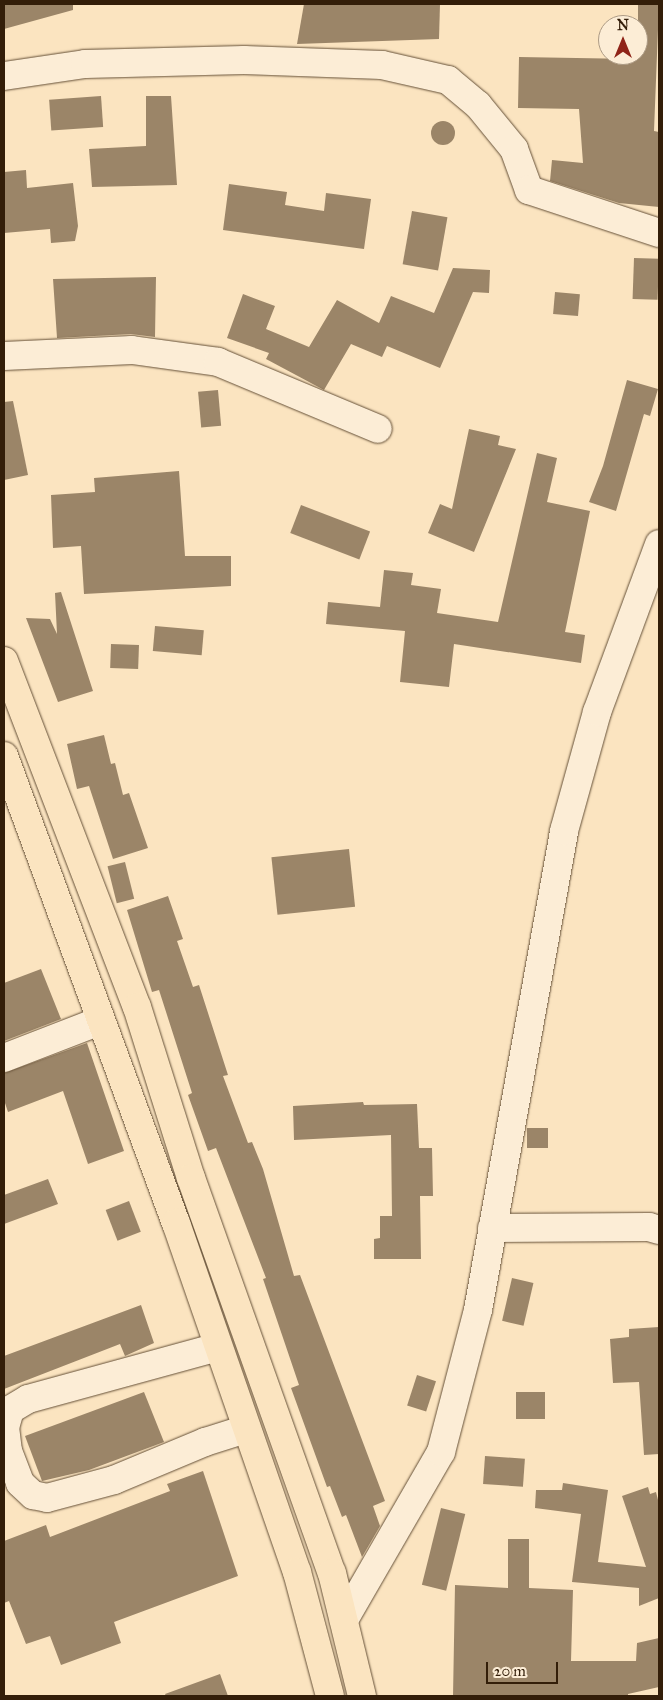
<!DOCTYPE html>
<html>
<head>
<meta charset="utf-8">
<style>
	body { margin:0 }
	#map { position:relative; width:663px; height:1700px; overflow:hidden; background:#fbe4c0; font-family:"IM FELL Great Primer",serif }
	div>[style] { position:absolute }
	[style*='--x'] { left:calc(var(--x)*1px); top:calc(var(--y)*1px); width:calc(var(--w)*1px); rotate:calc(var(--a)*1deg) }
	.building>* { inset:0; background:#9b8568; transform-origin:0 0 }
	.round { border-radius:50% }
	.roads { filter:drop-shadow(0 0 1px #655037) drop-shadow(0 0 1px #655037) }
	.minor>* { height:28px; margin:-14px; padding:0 14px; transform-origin:14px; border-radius:14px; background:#fcedd6 }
	.major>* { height:28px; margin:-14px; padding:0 14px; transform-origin:14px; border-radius:14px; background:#fbe4c0 }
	span { translate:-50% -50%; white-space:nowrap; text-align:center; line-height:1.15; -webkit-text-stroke:5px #fcedd6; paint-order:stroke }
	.frame { position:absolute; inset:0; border:5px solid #331e09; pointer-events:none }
	.north { position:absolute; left:598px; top:15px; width:50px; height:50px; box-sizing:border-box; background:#fcedd6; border:1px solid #ac9a84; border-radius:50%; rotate:0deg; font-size:14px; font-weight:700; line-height:20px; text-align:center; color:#331e09 }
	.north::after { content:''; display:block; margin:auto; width:18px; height:22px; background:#8f2418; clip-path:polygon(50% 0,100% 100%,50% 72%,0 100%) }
	.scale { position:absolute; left:486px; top:1662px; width:72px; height:22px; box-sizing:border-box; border:2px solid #331e09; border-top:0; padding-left:6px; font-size:15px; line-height:18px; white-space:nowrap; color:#331e09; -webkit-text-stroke:4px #fcedd6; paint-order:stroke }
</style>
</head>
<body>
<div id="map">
	<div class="building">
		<i style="clip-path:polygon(4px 4px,73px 4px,73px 10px,4px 29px)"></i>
		<i style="clip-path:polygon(304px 4px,440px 4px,439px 39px,297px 44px)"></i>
		<i style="clip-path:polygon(638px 4px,659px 4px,654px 131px,659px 132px,659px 207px,619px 203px,550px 181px,552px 160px,583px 163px,579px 109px,518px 108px,519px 57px,634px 59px,634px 55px,638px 55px)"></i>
		<i style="left:101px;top:96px;width:31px;height:52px;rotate:86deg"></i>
		<i style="clip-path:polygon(146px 96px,171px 96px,177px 185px,92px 187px,89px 149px,146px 146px)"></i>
		<i class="round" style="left:431px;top:121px;width:24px;height:24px"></i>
		<i style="clip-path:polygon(26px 170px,27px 188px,73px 183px,78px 226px,75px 241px,51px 243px,50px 229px,4px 233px,4px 172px)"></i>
		<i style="clip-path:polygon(229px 184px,287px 192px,285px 205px,324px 211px,326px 193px,371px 199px,364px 249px,223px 230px)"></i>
		<i style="left:412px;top:211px;width:36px;height:54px;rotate:10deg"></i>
		<i style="left:634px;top:258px;width:25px;height:41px;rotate:2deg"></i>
		<i style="clip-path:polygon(453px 268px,490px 270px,489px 293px,473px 292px,440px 368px,387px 346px,382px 357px,351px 344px,324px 390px,266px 359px,269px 353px,227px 338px,243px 294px,275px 306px,266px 329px,309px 347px,337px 300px,379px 323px,391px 296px,434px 313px)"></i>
		<i style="clip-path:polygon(156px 277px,155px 337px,131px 334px,57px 338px,53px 279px)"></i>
		<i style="left:555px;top:292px;width:25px;height:22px;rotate:5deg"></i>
		<i style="clip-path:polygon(627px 380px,658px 389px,650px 416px,644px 414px,616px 511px,589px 502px,603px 466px)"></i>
		<i style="left:218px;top:390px;width:36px;height:20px;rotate:85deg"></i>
		<i style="clip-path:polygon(13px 401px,28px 475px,4px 480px,4px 402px)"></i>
		<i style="clip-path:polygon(469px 429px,500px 436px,498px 445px,516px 449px,474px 552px,428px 533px,440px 504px,452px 509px)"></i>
		<i style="clip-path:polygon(537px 453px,557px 458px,547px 502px,590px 511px,565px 632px,585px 635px,581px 663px,454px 644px,449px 687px,400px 682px,405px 631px,326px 624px,328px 602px,380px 607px,384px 570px,413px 573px,411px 585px,441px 589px,437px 613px,498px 622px)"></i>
		<i style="clip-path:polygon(179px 471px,185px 556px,231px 556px,231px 586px,84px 594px,81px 546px,53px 548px,51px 495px,95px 492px,94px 478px)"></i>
		<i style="left:301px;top:505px;width:74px;height:30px;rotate:21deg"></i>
		<i style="clip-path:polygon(61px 592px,93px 691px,58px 702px,26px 618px,50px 619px,57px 634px,55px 593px)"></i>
		<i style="left:155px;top:626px;width:49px;height:25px;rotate:5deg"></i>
		<i style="left:111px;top:644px;width:28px;height:24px;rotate:2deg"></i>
		<i style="clip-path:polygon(104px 735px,111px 764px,115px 763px,123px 795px,129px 793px,148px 848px,113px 859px,89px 786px,77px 789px,67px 744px)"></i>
		<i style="left:349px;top:849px;width:58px;height:78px;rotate:84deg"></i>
		<i style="left:125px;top:862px;width:38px;height:18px;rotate:76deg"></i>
		<i style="clip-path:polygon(168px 896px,183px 939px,177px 941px,193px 987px,199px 985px,228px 1075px,223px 1076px,248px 1143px,252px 1142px,263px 1169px,294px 1276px,300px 1275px,385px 1501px,373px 1506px,380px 1526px,362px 1557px,346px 1515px,342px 1517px,330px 1486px,327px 1487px,291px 1388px,299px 1385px,263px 1279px,266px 1278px,216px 1148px,208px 1151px,188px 1095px,192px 1093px,159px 990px,152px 992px,127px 910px)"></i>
		<i style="clip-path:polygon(41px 969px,61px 1019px,4px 1041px,4px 983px)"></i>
		<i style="clip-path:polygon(87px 1043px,124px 1151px,88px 1164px,63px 1091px,8px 1112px,4px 1100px,4px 1073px)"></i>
		<i style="clip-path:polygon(363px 1102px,364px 1105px,417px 1104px,419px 1148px,432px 1148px,433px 1196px,420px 1196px,421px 1259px,374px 1259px,374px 1239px,380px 1238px,380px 1216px,392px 1216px,391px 1135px,294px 1140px,293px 1106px)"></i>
		<i style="left:527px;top:1128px;width:21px;height:20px"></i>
		<i style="clip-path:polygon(48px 1179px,58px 1204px,4px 1224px,4px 1195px)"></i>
		<i style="left:129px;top:1201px;width:33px;height:25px;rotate:69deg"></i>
		<i style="left:512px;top:1278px;width:22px;height:44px;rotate:13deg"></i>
		<i style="clip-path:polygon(141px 1305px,154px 1343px,125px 1356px,120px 1344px,4px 1389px,4px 1356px)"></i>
		<i style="clip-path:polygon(659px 1327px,659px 1454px,644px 1455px,639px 1382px,613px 1383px,610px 1339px,629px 1337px,629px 1329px)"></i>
		<i style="left:417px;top:1375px;width:20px;height:32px;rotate:18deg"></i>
		<i style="clip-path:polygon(144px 1392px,164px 1442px,89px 1470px,42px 1481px,25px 1436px)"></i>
		<i style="left:516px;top:1392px;width:29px;height:27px"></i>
		<i style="left:485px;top:1456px;width:40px;height:28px;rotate:4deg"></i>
		<i style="clip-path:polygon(203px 1471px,238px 1576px,114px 1622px,121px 1643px,61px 1665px,50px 1636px,26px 1644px,9px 1601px,4px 1603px,4px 1541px,46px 1525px,50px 1537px,170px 1491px,167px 1484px)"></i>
		<i style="clip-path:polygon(563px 1483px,608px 1490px,598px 1562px,646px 1567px,622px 1496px,648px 1487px,650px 1494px,656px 1492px,659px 1504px,659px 1598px,639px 1606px,639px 1588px,572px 1582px,581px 1514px,535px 1508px,536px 1490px,562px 1490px)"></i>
		<i style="left:441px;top:1508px;width:25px;height:79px;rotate:14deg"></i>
		<i style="clip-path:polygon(508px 1539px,529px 1539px,529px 1588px,573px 1590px,571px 1661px,636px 1661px,637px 1643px,659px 1638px,659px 1687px,628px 1694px,628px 1696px,453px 1696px,455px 1585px,508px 1588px)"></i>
		<i style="clip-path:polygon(220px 1674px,228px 1696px,166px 1696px,165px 1694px)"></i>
	</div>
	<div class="roads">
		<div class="minor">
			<i style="--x:4;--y:76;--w:82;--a:-8.4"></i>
			<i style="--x:85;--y:64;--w:159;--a:-1.4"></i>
			<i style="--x:244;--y:60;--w:138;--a:2.1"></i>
			<i style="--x:382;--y:65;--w:68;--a:12.8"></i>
			<i style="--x:448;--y:80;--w:39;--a:40"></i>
			<i style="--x:478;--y:105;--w:57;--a:50.7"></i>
			<i style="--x:514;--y:149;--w:44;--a:69.9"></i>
			<i style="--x:529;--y:190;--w:137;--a:18.3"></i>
			<i style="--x:4;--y:356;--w:128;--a:-2.7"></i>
			<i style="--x:132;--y:350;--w:87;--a:7.9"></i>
			<i style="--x:218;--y:362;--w:173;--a:22.7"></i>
			<i style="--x:4;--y:1058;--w:103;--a:-21.1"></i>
			<i style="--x:492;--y:1228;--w:157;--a:-0.4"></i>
			<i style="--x:649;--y:1227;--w:10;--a:17"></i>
			<i style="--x:218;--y:1347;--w:197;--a:164.7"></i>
			<i style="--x:28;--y:1399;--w:21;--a:149"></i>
			<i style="--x:10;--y:1410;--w:18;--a:106"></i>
			<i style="--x:5;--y:1427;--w:24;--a:83"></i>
			<i style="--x:8;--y:1451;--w:34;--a:69"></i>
			<i style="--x:20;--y:1483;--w:18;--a:43"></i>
			<i style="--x:33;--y:1495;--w:14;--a:12"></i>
			<i style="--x:47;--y:1498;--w:69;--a:-15"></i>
			<i style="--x:114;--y:1480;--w:99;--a:-22.7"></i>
			<i style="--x:205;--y:1442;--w:43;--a:-17.6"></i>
			<i style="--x:344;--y:1620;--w:194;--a:-60"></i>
			<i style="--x:441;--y:1452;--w:147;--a:-75.4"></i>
			<i style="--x:478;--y:1310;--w:487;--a:-79.8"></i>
			<i style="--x:564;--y:831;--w:123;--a:-74.5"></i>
			<i style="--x:597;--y:712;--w:179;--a:-69.7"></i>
		</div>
		<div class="major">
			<i style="--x:4;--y:661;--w:371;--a:69"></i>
			<i style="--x:137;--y:1007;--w:179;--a:72.5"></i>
			<i style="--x:191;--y:1178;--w:419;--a:70.4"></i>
			<i style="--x:332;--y:1573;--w:127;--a:76.3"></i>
			<i style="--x:4;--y:756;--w:498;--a:69.8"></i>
			<i style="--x:176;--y:1223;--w:369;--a:70.9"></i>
			<i style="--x:297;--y:1572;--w:128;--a:75.1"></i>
		</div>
	</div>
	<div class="frame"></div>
	<div class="north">N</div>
	<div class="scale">20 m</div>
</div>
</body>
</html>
